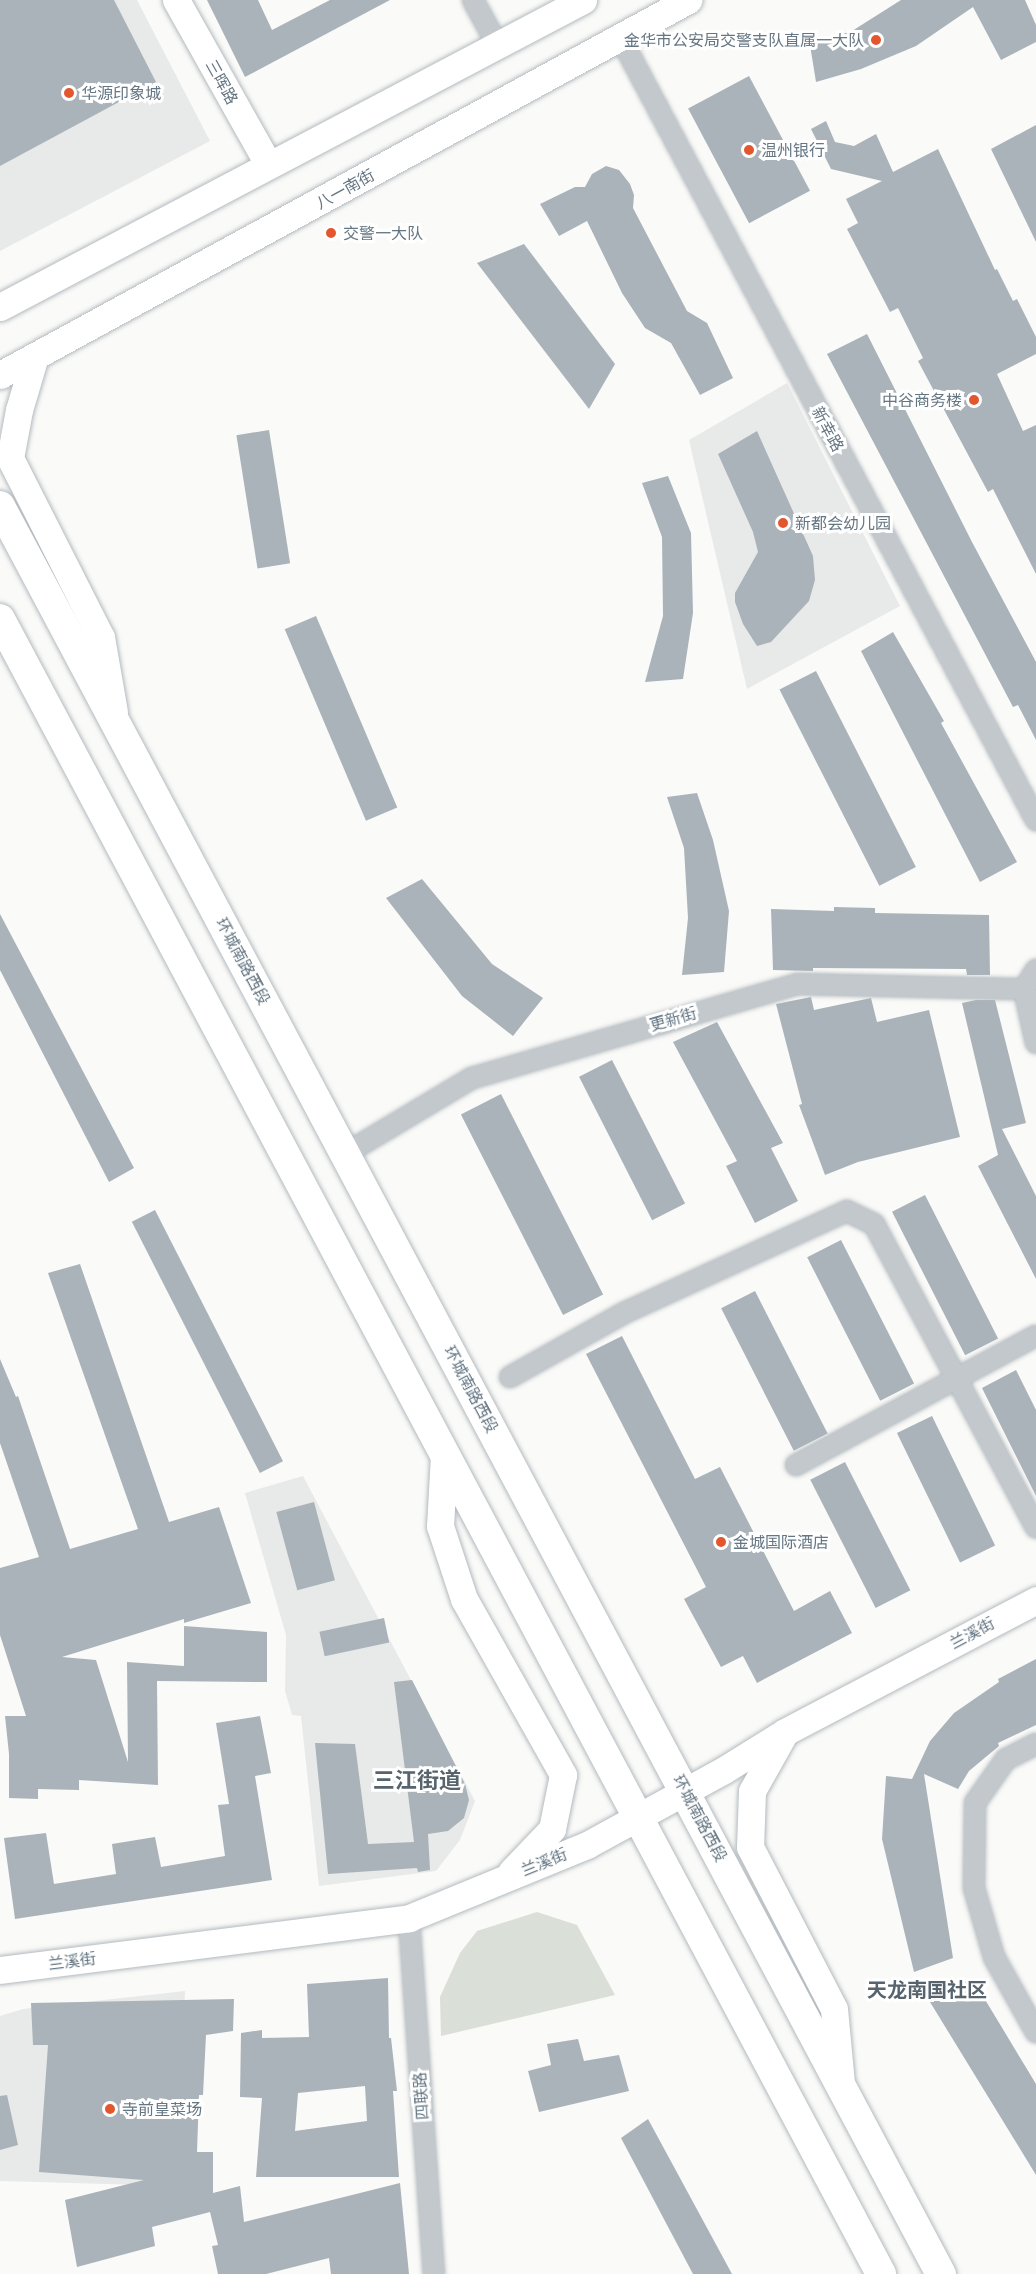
<!DOCTYPE html>
<html>
<head>
<meta charset="utf-8">
<style>
	body { margin:0 }
	#map { position:relative; width:1036px; height:2274px; overflow:hidden; background:#fafaf8; font-family:"IBM Plex Sans","Noto Sans SC",sans-serif }
	div>[style] { position:absolute }
	[style*='--x'] { left:calc(var(--x)*1px); top:calc(var(--y)*1px); width:calc(var(--w)*1px); rotate:calc(var(--a)*1deg) }
	.built>* { inset:0; background:#e8e9e9 }
	.green>* { inset:0; background:#dadfd7 }
	.building>* { inset:0; background:#aab3b9; transform-origin:0 0 }
	.roads { filter:drop-shadow(0 0 2px #b3babf) drop-shadow(0 0 2px #b3babf) }
	.street>* { height:20px; margin:-10px; padding:0 10px; transform-origin:10px; border-radius:10px; background:#c3c8cc }
	.secondary>* { height:27px; margin:-13.5px; padding:0 13.5px; transform-origin:13.5px; border-radius:13.5px; background:#fff }
	.primary>* { height:30px; margin:-15px; padding:0 15px; transform-origin:15px; border-radius:15px; background:#fff }
	.dots>* { width:16px; height:16px; translate:-50% -50%; box-sizing:border-box; border:3px solid #fff; border-radius:50% }
	span { translate:-50% -50%; white-space:nowrap; text-align:center; line-height:1.15; -webkit-text-stroke:6px #fff; paint-order:stroke }
	.poi-label { font-size:16px; color:#657683 }
	.right { translate:-100% -50%; text-align:right }
	.left { translate:0 -50%; text-align:left }
	.street-label { font-size:16px; color:#657683 }
	.quarter-label { font-size:20px; color:#57646e; font-weight:700 }
	.district-label { font-size:22px; color:#57646e; font-weight:700 }
</style>
</head>
<body>
<div id="map">
	<div class="built">
		<i style="clip-path:polygon(0 0,137px 0,210px 141px,0 251px)"></i>
		<i style="clip-path:polygon(787px 383px,900px 606px,747px 689px,689px 440px)"></i>
		<i style="clip-path:polygon(303px 1476px,475px 1801px,460px 1840px,436px 1871px,319px 1886px,301px 1716px,292px 1715px,285px 1691px,286px 1635px,245px 1493px)"></i>
		<i style="clip-path:polygon(185px 1991px,178px 2186px,0 2181px,0 2016px,23px 2009px)"></i>
	</div>
	<div class="green">
		<i style="clip-path:polygon(537px 1912px,577px 1925px,615px 1995px,441px 2036px,440px 1997px,460px 1953px,477px 1931px)"></i>
	</div>
	<div class="building">
		<i style="clip-path:polygon(0 0,114px 0,156px 82px,0 166px)"></i>
		<i style="clip-path:polygon(207px 0,258px 0,272px 30px,330px 0,390px 0,245px 77px)"></i>
		<i style="clip-path:polygon(901px 0,1025px 0,1036px 25px,1036px 42px,1001px 60px,973px 7px,916px 46px,861px 69px,816px 82px,810px 45px,852px 31px)"></i>
		<i style="left:749px;top:76px;width:130px;height:69px;rotate:62deg"></i>
		<i style="clip-path:polygon(826px 121px,835px 142px,854px 146px,876px 134px,893px 172px,938px 149px,995px 270px,997px 269px,1013px 301px,1017px 299px,1036px 337px,1036px 354px,997px 374px,1023px 431px,1036px 425px,1036px 574px,993px 489px,988px 492px,918px 361px,923px 358px,898px 308px,890px 312px,847px 229px,858px 223px,846px 199px,882px 181px,831px 169px,811px 129px)"></i>
		<i style="clip-path:polygon(1036px 125px,1036px 242px,991px 149px)"></i>
		<i style="clip-path:polygon(606px 166px,619px 170px,630px 184px,634px 195px,633px 208px,687px 311px,707px 323px,733px 378px,700px 395px,671px 343px,645px 328px,622px 293px,587px 221px,559px 236px,540px 204px,575px 187px,585px 187px,592px 174px)"></i>
		<i style="clip-path:polygon(524px 244px,615px 364px,589px 409px,477px 263px)"></i>
		<i style="clip-path:polygon(867px 334px,972px 542px,1036px 662px,1036px 740px,1018px 705px,1013px 707px,827px 354px)"></i>
		<i style="left:269px;top:430px;width:135px;height:33px;rotate:81deg"></i>
		<i style="clip-path:polygon(757px 431px,813px 556px,815px 580px,809px 601px,771px 642px,757px 646px,743px 624px,735px 602px,735px 593px,758px 552px,753px 532px,718px 454px)"></i>
		<i style="clip-path:polygon(668px 476px,691px 533px,693px 613px,683px 679px,645px 682px,663px 616px,662px 537px,642px 483px)"></i>
		<i style="left:316px;top:616px;width:208px;height:34px;rotate:67deg"></i>
		<i style="clip-path:polygon(893px 632px,944px 721px,941px 723px,1017px 862px,980px 882px,861px 651px)"></i>
		<i style="left:816px;top:671px;width:220px;height:41px;rotate:63deg"></i>
		<i style="clip-path:polygon(697px 793px,713px 840px,729px 911px,724px 972px,682px 975px,688px 918px,684px 848px,667px 797px)"></i>
		<i style="clip-path:polygon(422px 879px,492px 964px,543px 998px,513px 1036px,462px 996px,386px 898px)"></i>
		<i style="clip-path:polygon(834px 907px,875px 908px,875px 913px,989px 915px,990px 975px,967px 975px,966px 969px,813px 968px,813px 971px,773px 970px,771px 909px,834px 911px)"></i>
		<i style="clip-path:polygon(0 914px,134px 1168px,109px 1182px,0 970px)"></i>
		<i style="clip-path:polygon(811px 997px,814px 1010px,871px 998px,877px 1022px,929px 1010px,960px 1137px,858px 1162px,825px 1175px,799px 1105px,802px 1104px,776px 1004px)"></i>
		<i style="clip-path:polygon(976px 1000px,995px 1000px,1026px 1123px,1002px 1129px,1036px 1196px,1036px 1279px,978px 1166px,998px 1155px,962px 1003px)"></i>
		<i style="clip-path:polygon(717px 1022px,783px 1143px,771px 1148px,798px 1201px,755px 1223px,726px 1166px,737px 1161px,673px 1042px)"></i>
		<i style="left:612px;top:1060px;width:161px;height:37px;rotate:63deg"></i>
		<i style="left:501px;top:1094px;width:225px;height:45px;rotate:63deg"></i>
		<i style="left:925px;top:1195px;width:161px;height:37px;rotate:63deg"></i>
		<i style="left:155px;top:1210px;width:282px;height:26px;rotate:63deg"></i>
		<i style="left:841px;top:1240px;width:161px;height:38px;rotate:63deg"></i>
		<i style="clip-path:polygon(80px 1264px,169px 1522px,219px 1507px,251px 1603px,184px 1623px,184px 1619px,62px 1657px,96px 1660px,128px 1762px,127px 1662px,184px 1666px,184px 1626px,267px 1632px,267px 1682px,157px 1681px,158px 1785px,79px 1780px,79px 1790px,38px 1789px,38px 1799px,9px 1798px,9px 1754px,5px 1716px,26px 1716px,0 1635px,0 1568px,39px 1557px,0 1443px,0 1359px,16px 1397px,18px 1396px,70px 1549px,138px 1529px,48px 1273px)"></i>
		<i style="left:755px;top:1291px;width:160px;height:38px;rotate:63deg"></i>
		<i style="clip-path:polygon(622px 1336px,695px 1479px,720px 1467px,794px 1611px,830px 1591px,852px 1633px,757px 1683px,743px 1656px,721px 1667px,684px 1599px,706px 1587px,586px 1354px)"></i>
		<i style="clip-path:polygon(1016px 1370px,1036px 1410px,1036px 1496px,982px 1388px)"></i>
		<i style="left:932px;top:1416px;width:144px;height:39px;rotate:64deg"></i>
		<i style="left:845px;top:1462px;width:144px;height:39px;rotate:63deg"></i>
		<i style="left:314px;top:1502px;width:81px;height:39px;rotate:75deg"></i>
		<i style="left:384px;top:1618px;width:25px;height:66px;rotate:78deg"></i>
		<i style="clip-path:polygon(1036px 1659px,1036px 1725px,998px 1743px,999px 1746px,969px 1771px,958px 1789px,924px 1774px,953px 1958px,914px 1972px,882px 1839px,886px 1776px,912px 1779px,930px 1741px,954px 1713px,999px 1682px,998px 1679px)"></i>
		<i style="clip-path:polygon(412px 1680px,465px 1784px,469px 1800px,464px 1818px,448px 1831px,428px 1834px,430px 1870px,418px 1872px,417px 1868px,328px 1874px,315px 1743px,355px 1744px,368px 1844px,414px 1842px,394px 1682px)"></i>
		<i style="clip-path:polygon(260px 1716px,271px 1773px,255px 1776px,272px 1880px,15px 1919px,4px 1838px,46px 1833px,54px 1884px,116px 1874px,112px 1844px,155px 1837px,161px 1867px,225px 1856px,218px 1805px,229px 1804px,216px 1723px)"></i>
		<i style="clip-path:polygon(evenodd,388px 1978px,389px 2038px,391px 2038px,397px 2091px,393px 2091px,399px 2177px,256px 2177px,262px 2098px,240px 2097px,241px 2033px,262px 2030px,262px 2038px,309px 2037px,307px 1984px,388px 1978px,365px 2086px,367px 2121px,295px 2131px,298px 2093px,365px 2086px)"></i>
		<i style="clip-path:polygon(972px 1978px,1036px 2084px,1036px 2175px,930px 2002px)"></i>
		<i style="clip-path:polygon(234px 1999px,233px 2031px,206px 2035px,203px 2095px,199px 2095px,197px 2152px,213px 2152px,213px 2193px,240px 2186px,244px 2222px,400px 2183px,409px 2274px,331px 2274px,329px 2258px,266px 2274px,218px 2274px,212px 2246px,218px 2245px,210px 2212px,152px 2227px,155px 2246px,77px 2267px,65px 2200px,144px 2180px,39px 2172px,48px 2045px,33px 2045px,31px 2003px)"></i>
		<i style="clip-path:polygon(578px 2039px,584px 2061px,619px 2055px,629px 2091px,539px 2112px,528px 2071px,551px 2065px,547px 2044px)"></i>
		<i style="clip-path:polygon(7px 2095px,18px 2145px,0 2150px,0 2096px)"></i>
		<i style="clip-path:polygon(648px 2119px,732px 2274px,693px 2274px,621px 2138px)"></i>
	</div>
	<div class="roads">
		<div class="street">
			<i style="--x:473;--y:0;--w:52;--a:61.5"></i>
			<i style="--x:620;--y:37;--w:887;--a:62.02"></i>
			<i style="--x:1036;--y:970;--w:22;--a:122"></i>
			<i style="--x:1024;--y:989;--w:55;--a:77.5"></i>
			<i style="--x:345;--y:1154;--w:148;--a:-30.9"></i>
			<i style="--x:472;--y:1078;--w:338;--a:-16.1"></i>
			<i style="--x:797;--y:984;--w:227;--a:1.3"></i>
			<i style="--x:510;--y:1377;--w:131;--a:-29.3"></i>
			<i style="--x:624;--y:1313;--w:245;--a:-24.6"></i>
			<i style="--x:847;--y:1211;--w:30;--a:26"></i>
			<i style="--x:874;--y:1224;--w:344;--a:61.9"></i>
			<i style="--x:796;--y:1465;--w:272;--a:-28.3"></i>
			<i style="--x:1036;--y:1744;--w:34;--a:153"></i>
			<i style="--x:1006;--y:1759;--w:54;--a:125.2"></i>
			<i style="--x:975;--y:1803;--w:85;--a:90.7"></i>
			<i style="--x:974;--y:1888;--w:72;--a:73.8"></i>
			<i style="--x:994;--y:1957;--w:86;--a:60.8"></i>
			<i style="--x:409;--y:1918;--w:357;--a:86"></i>
		</div>
		<div class="secondary">
			<i style="--x:176;--y:0;--w:188;--a:60.7"></i>
			<i style="--x:0;--y:307;--w:659;--a:-27.77"></i>
			<i style="--x:35;--y:356;--w:56;--a:106.5"></i>
			<i style="--x:19;--y:410;--w:49;--a:100.6"></i>
			<i style="--x:10;--y:458;--w:201;--a:63.1"></i>
			<i style="--x:101;--y:637;--w:76;--a:80.2"></i>
			<i style="--x:0;--y:375;--w:784;--a:-28.59"></i>
			<i style="--x:444;--y:1455;--w:71;--a:93.2"></i>
			<i style="--x:440;--y:1526;--w:77;--a:71.8"></i>
			<i style="--x:464;--y:1599;--w:202;--a:60.6"></i>
			<i style="--x:563;--y:1775;--w:55;--a:101.5"></i>
			<i style="--x:552;--y:1829;--w:59;--a:133.6"></i>
			<i style="--x:784;--y:1734;--w:65;--a:119.3"></i>
			<i style="--x:752;--y:1791;--w:56;--a:92"></i>
			<i style="--x:750;--y:1847;--w:182;--a:62.6"></i>
			<i style="--x:834;--y:2009;--w:74;--a:84.6"></i>
			<i style="--x:0;--y:1970;--w:412;--a:-7.2"></i>
			<i style="--x:409;--y:1918;--w:192;--a:-22.3"></i>
			<i style="--x:587;--y:1845;--w:156;--a:-28.7"></i>
			<i style="--x:724;--y:1770;--w:72;--a:-31.9"></i>
			<i style="--x:785;--y:1732;--w:284;--a:-27.7"></i>
		</div>
		<div class="primary">
			<i style="--x:0;--y:506;--w:2003;--a:61.98"></i>
			<i style="--x:0;--y:619;--w:1875;--a:61.97"></i>
		</div>
	</div>
	<div class="dots">
		<i style="left:876px;top:40px;background:#e4572e"></i>
		<i style="left:69px;top:93px;background:#e4572e"></i>
		<i style="left:749px;top:150px;background:#e4572e"></i>
		<i style="left:331px;top:233px;background:#e4572e"></i>
		<i style="left:974px;top:400px;background:#e4572e"></i>
		<i style="left:783px;top:523px;background:#e4572e"></i>
		<i style="left:721px;top:1542px;background:#e4572e"></i>
		<i style="left:110px;top:2109px;background:#e4572e"></i>
	</div>
	<div class="poi-label">
		<span class="right" style="left:864px;top:40px">金华市公安局交警支队直属一大队</span>
		<span class="left" style="left:81px;top:93px">华源印象城</span>
		<span class="left" style="left:761px;top:150px">温州银行</span>
		<span class="left" style="left:343px;top:233px">交警一大队</span>
		<span class="right" style="left:962px;top:400px">中谷商务楼</span>
		<span class="left" style="left:795px;top:523px">新都会幼儿园</span>
		<span class="left" style="left:733px;top:1542px">金城国际酒店</span>
		<span class="left" style="left:122px;top:2109px">寺前皇菜场</span>
	</div>
	<div class="street-label">
		<span style="left:222px;top:82px;rotate:61deg">三晖路</span>
		<span style="left:345px;top:189px;rotate:-29deg">八一南街</span>
		<span style="left:828px;top:429px;rotate:62deg">新幸路</span>
		<span style="left:243px;top:961px;rotate:62deg">环城南路西段</span>
		<span style="left:673px;top:1019px;rotate:-16deg">更新街</span>
		<span style="left:471px;top:1389px;rotate:62deg">环城南路西段</span>
		<span style="left:972px;top:1633px;rotate:-28deg">兰溪街</span>
		<span style="left:700px;top:1818px;rotate:62deg">环城南路西段</span>
		<span style="left:544px;top:1862px;rotate:-22deg">兰溪街</span>
		<span style="left:72px;top:1961px;rotate:-7deg">兰溪街</span>
		<span style="left:421px;top:2096px;rotate:-94deg">四联路</span>
	</div>
	<div class="quarter-label">
		<span style="left:927px;top:1989px">天龙南国社区</span>
	</div>
	<div class="district-label">
		<span style="left:417px;top:1780px">三江街道</span>
	</div>
</div>
</body>
</html>
